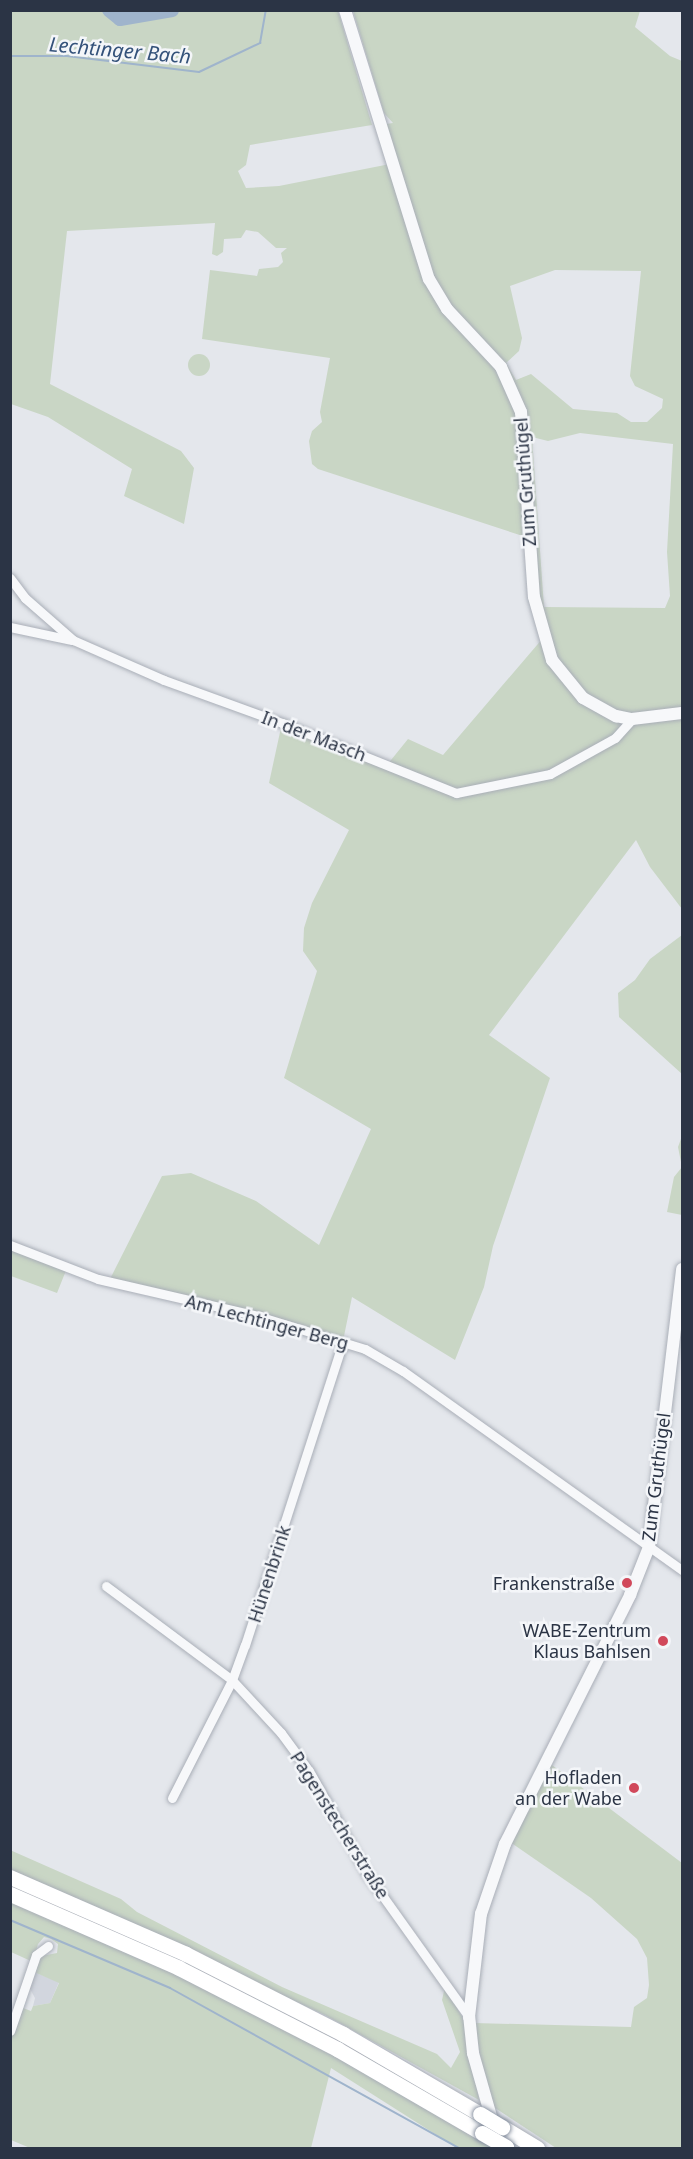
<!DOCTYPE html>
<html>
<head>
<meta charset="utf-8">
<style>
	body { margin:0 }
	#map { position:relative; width:693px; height:2159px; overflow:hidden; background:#e4e7ec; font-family:"Noto Sans",sans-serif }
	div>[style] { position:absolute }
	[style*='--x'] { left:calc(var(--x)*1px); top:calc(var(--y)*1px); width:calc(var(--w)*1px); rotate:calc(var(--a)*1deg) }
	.built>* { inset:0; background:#d2d6de }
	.green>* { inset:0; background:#c9d6c5 }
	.round { border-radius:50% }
	.stream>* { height:2px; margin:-1px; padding:0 1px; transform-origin:1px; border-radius:1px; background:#9fb4cc }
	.river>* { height:14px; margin:-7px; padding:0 7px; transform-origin:7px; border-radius:7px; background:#9fb4cc }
	.roads { filter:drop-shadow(0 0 2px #a9aeb7) drop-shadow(0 0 2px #a9aeb7) }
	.minor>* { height:9px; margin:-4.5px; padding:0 4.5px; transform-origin:4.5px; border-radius:4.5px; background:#f7f8fa }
	.tertiary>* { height:12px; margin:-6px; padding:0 6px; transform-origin:6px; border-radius:6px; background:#f7f8fa }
	.trunk>* { height:15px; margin:-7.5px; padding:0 7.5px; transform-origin:7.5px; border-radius:7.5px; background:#fff }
	.bridges { filter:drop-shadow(0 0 2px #8b94a3) drop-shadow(0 0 2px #8b94a3) }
	.trunk-bridge>* { height:15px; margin:-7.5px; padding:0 7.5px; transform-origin:7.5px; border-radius:7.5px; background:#fff }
	.dots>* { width:16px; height:16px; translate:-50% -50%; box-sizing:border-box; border:3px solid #f4f6f9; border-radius:50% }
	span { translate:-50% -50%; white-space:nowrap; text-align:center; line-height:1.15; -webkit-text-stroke:5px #f4f6f9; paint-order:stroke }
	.street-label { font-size:18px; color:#2b3445 }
	.poi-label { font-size:18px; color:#2b3445 }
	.right { translate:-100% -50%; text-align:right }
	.water-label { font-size:20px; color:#34527a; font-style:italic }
	.frame { position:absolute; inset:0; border:12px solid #2b3445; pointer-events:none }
</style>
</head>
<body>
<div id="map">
	<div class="built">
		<i style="clip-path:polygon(34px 1972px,59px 1982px,50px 2003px,33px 2006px,35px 1998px,29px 1987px)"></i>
	</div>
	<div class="green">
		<i style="clip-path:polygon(evenodd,11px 11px,338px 11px,372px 125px,250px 145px,246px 165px,238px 171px,246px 188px,279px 186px,390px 164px,379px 125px,393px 123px,384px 113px,353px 11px,640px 11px,635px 27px,670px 56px,682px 61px,682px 909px,650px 867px,636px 840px,489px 1035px,550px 1078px,493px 1246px,484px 1287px,455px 1360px,352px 1297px,343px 1341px,109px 1281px,162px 1176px,191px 1173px,256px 1201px,319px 1245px,371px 1129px,284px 1078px,317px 971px,303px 951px,304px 928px,312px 903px,349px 830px,269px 783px,282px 723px,387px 765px,408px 739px,443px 755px,543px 638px,529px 538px,318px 469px,312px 464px,309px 441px,312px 431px,322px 422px,320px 412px,330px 358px,202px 339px,210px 270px,257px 276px,259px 269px,278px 267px,283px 262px,281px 253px,287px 248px,276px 248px,258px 232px,246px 230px,241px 238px,224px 239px,223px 252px,217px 256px,212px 254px,215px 223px,67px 231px,50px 384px,181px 451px,194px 468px,184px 524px,124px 496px,132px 469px,48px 417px,11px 404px,11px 11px,555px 270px,641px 271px,630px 376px,635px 386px,663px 399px,662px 408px,647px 422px,631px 422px,617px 413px,573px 409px,531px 374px,516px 380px,506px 363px,519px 351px,522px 338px,510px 286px,555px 270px,11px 11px,580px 433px,673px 444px,667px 552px,670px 596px,665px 608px,544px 607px,532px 437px,548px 441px,580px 433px)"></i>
		<i class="round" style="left:188px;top:354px;width:22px;height:22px"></i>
		<i style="clip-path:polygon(682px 935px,682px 1074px,619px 1017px,618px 993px,635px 980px,650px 959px)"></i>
		<i style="clip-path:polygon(682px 1136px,682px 1215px,667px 1212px,674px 1177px,682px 1167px,678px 1147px)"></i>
		<i style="clip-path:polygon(11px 1245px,67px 1268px,57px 1293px,11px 1276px)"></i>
		<i style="clip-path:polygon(548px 1762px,682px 1863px,682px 2148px,556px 2148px,489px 2104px,474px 2023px,631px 2027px,634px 2007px,647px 1998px,649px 1985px,647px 1958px,637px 1939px,591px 1898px,510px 1842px)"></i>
		<i style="clip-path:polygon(10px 1850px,121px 1899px,137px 1912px,282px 1987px,437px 2054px,451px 2068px,460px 2052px,442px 2000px,445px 1987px,465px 2022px,479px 2100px,325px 2015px,11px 1870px)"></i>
		<i style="clip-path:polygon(11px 1901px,152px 1962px,333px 2055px,492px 2148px,457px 2148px,331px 2068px,311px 2148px,30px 2148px,11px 2140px,10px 2040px,23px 2008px,31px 2011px,33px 2006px,50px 2003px,59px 1983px,34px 1972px,41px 1956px,57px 1953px,58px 1944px,51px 1939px,44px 1937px,38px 1944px,33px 1962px,11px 1952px)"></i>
	</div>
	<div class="stream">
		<i style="--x:10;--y:56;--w:57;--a:0"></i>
		<i style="--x:67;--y:56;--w:133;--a:6.9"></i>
		<i style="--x:199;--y:72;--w:68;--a:-25.4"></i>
		<i style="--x:260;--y:43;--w:34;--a:-80"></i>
		<i style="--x:10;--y:1920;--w:174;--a:23"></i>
		<i style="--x:170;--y:1988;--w:330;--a:29"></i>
	</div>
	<div class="river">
		<i style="--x:109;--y:10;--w:14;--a:39"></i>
		<i style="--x:120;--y:19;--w:53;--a:-9.8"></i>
	</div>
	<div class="roads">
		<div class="minor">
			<i style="--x:10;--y:578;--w:25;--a:53"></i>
			<i style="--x:25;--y:598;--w:64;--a:41.2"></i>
			<i style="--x:73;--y:640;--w:99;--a:23.7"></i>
			<i style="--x:164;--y:680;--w:126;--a:20"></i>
			<i style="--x:282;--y:723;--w:188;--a:21.9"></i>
			<i style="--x:456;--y:793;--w:96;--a:-11.4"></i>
			<i style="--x:550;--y:774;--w:74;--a:-29"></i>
			<i style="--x:615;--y:738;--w:25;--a:-48"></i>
			<i style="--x:10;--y:627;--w:62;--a:12"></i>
			<i style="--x:10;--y:1245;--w:94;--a:21.1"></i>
			<i style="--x:98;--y:1279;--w:164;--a:13"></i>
			<i style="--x:258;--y:1316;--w:112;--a:17.1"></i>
			<i style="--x:365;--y:1349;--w:44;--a:30.1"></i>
			<i style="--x:403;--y:1371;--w:343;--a:35.5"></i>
			<i style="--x:106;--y:1586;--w:157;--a:36.7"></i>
			<i style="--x:232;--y:1680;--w:72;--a:47.2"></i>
			<i style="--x:281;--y:1733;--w:47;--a:53.6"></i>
			<i style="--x:309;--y:1771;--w:118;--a:60.6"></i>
			<i style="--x:367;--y:1874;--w:176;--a:54.5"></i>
			<i style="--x:172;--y:1798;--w:132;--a:-63"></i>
			<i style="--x:232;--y:1680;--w:37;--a:-70"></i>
			<i style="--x:245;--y:1645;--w:319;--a:-72.1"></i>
			<i style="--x:10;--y:2031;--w:80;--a:-71.1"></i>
			<i style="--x:36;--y:1955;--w:15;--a:-37"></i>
		</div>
		<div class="tertiary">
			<i style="--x:345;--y:10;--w:282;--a:72.7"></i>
			<i style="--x:429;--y:279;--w:35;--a:59"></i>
			<i style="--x:447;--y:309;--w:79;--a:47"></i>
			<i style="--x:501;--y:367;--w:49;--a:66"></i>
			<i style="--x:521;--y:412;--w:185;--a:86"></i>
			<i style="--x:534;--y:597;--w:66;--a:74.1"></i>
			<i style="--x:552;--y:660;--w:49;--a:50.8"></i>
			<i style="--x:583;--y:698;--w:38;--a:29"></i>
			<i style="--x:616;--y:716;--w:16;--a:11"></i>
			<i style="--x:632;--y:719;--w:50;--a:-6.8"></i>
			<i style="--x:500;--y:2148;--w:99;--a:-105.9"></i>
			<i style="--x:473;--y:2053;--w:36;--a:-96"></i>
			<i style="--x:469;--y:2017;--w:104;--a:-83.4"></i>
			<i style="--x:481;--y:1914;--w:74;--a:-71.1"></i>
			<i style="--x:505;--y:1844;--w:279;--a:-63.3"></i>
			<i style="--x:630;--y:1595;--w:52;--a:-68.4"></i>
			<i style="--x:649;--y:1547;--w:280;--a:-83.2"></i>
		</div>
		<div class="trunk">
			<i style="--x:10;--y:1877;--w:192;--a:23.6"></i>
			<i style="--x:186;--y:1954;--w:176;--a:27"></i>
			<i style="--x:343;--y:2034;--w:159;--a:30.3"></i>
			<i style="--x:10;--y:1894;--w:184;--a:23.6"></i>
			<i style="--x:179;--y:1968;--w:178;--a:27.1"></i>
			<i style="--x:337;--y:2049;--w:168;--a:30.1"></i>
			<i style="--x:502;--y:2127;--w:41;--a:31"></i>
		</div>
	</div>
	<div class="bridges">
		<div class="trunk-bridge">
			<i style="--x:480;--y:2114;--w:26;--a:31"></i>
			<i style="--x:482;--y:2133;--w:28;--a:30"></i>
		</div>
	</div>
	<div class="dots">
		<i style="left:627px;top:1583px;background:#d1495b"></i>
		<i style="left:663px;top:1641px;background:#d1495b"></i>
		<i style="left:634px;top:1788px;background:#d1495b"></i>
	</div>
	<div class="street-label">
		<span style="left:525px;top:482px;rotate:-94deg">Zum Gruthügel</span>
		<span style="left:314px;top:736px;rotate:21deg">In der Masch</span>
		<span style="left:267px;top:1322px;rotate:15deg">Am Lechtinger Berg</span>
		<span style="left:656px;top:1477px;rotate:-83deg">Zum Gruthügel</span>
		<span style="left:269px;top:1574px;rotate:-72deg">Hünenbrink</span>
		<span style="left:340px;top:1825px;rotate:58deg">Pagenstecherstraße</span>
	</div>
	<div class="poi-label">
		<span class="right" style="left:615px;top:1583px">Frankenstraße</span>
		<span class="right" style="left:651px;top:1641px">WABE-Zentrum<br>Klaus Bahlsen</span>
		<span class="right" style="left:622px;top:1788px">Hofladen<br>an der Wabe</span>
	</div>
	<div class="water-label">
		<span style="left:120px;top:50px;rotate:5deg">Lechtinger Bach</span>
	</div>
	<div class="frame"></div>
</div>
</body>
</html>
